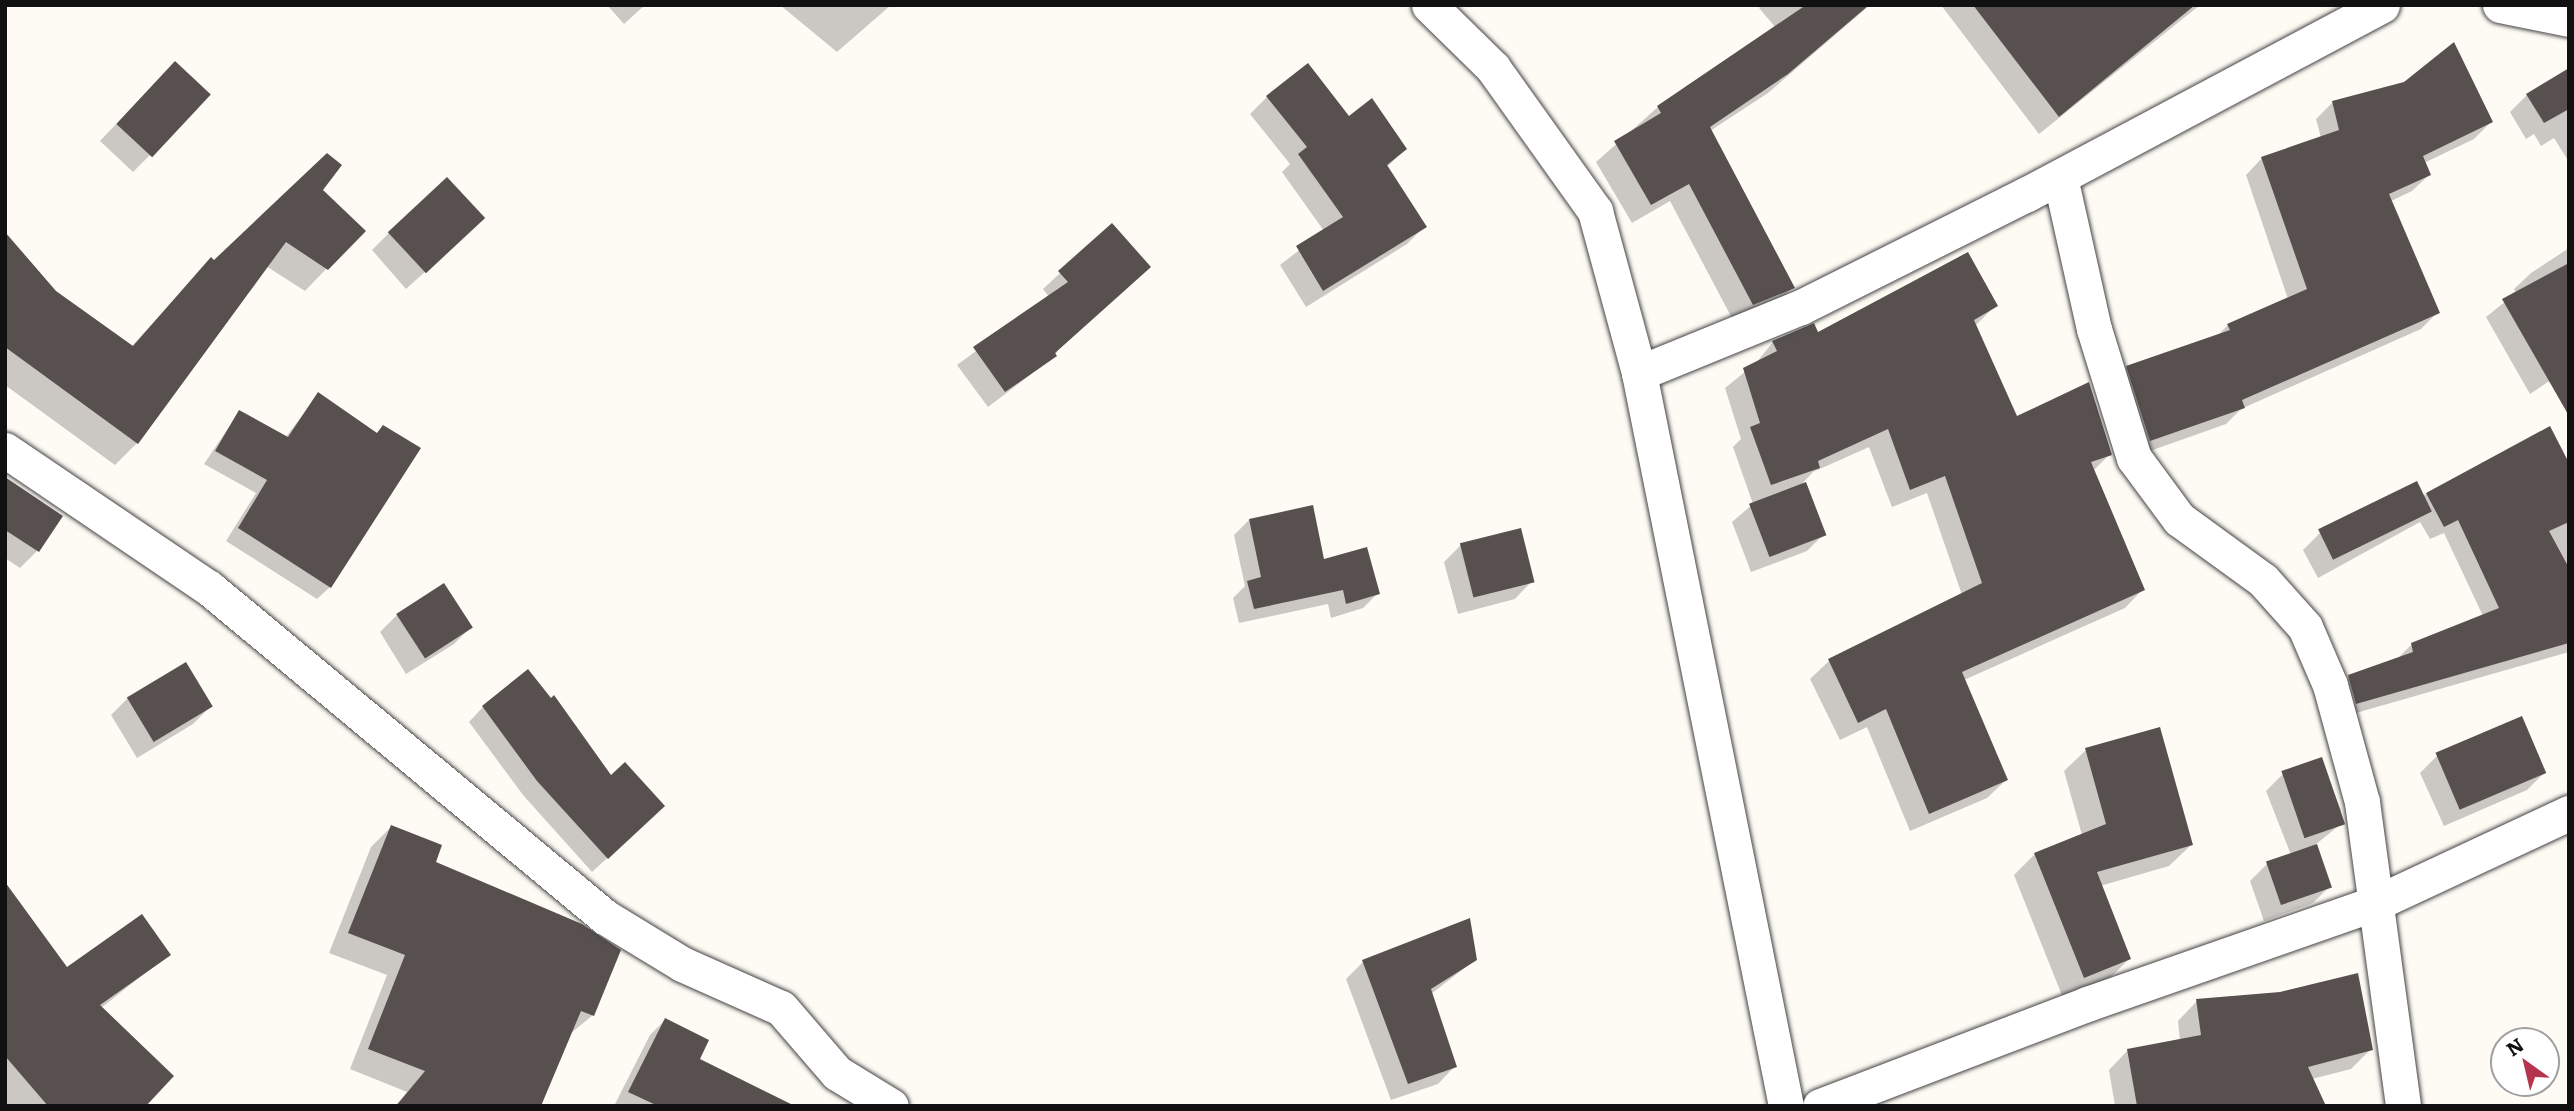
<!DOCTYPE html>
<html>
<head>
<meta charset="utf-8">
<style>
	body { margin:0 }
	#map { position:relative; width:2574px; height:1111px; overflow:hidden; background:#fefbf5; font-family:Literata,serif }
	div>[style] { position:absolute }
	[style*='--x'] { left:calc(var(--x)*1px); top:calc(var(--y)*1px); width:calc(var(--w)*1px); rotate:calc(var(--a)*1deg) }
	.shadow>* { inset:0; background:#0003 }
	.building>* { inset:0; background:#58504e; transform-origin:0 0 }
	.roads { filter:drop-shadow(0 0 2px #444) drop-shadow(0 0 2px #444) }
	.street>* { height:35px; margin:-17.5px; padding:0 17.5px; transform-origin:17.5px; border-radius:17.5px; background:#fff }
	span { translate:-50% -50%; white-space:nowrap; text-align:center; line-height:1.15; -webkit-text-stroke:7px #fff; paint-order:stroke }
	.frame { position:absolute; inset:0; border:7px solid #111; pointer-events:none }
	.north { position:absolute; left:2490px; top:1027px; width:70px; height:70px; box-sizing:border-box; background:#fff; border:2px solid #a0a0a0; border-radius:50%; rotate:326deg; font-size:19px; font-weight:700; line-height:28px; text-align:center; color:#111 }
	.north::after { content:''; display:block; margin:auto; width:24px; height:32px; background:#b4354d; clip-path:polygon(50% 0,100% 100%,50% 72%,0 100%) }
</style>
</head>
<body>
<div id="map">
	<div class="shadow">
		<i style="clip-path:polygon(607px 5px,645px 5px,624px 24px)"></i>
		<i style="clip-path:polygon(780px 5px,891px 5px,837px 52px)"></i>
		<i style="clip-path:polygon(1762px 5px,1870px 5px,1768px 93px,1710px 131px,1793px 287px,1774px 306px,1734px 322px,1670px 201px,1632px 223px,1596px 162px,1658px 107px,1776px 28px,1759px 8px)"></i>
		<i style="clip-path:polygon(1941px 5px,2200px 5px,2039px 134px)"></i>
		<i style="clip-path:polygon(2569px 70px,2569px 162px,2554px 138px,2541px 146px,2534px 134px,2526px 139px,2510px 112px,2527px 95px)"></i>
		<i style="clip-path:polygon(158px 80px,150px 155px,133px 172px,100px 141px)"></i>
		<i style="clip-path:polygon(1267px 97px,1349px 118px,1405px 149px,1387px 167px,1424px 227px,1407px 244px,1306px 307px,1280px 265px,1324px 231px,1282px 172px,1290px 164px,1250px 114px)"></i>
		<i style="clip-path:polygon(2333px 102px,2491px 122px,2474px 139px,2424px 163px,2429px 175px,2412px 191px,2391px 201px,2437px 313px,2421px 329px,2241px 409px,2226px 424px,2133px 457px,2111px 384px,2127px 367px,2217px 336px,2228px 325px,2288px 299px,2246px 175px,2262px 158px,2321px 138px,2316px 119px)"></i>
		<i style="clip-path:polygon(321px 191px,327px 268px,305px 291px,266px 266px,137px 443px,115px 465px,5px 385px,5px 237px,55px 292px,131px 347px,211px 259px,215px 262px)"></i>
		<i style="clip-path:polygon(1112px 225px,1055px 356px,988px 407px,957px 365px,1049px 297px,1043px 289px)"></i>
		<i style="clip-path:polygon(389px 233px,466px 235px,406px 289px,372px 250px)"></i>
		<i style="clip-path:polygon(2569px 248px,2569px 368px,2530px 394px,2486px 317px,2516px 293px,2514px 289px,2531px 273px)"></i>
		<i style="clip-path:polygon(1995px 306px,1975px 326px,2016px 419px,2110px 454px,2093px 471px,2143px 589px,2125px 608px,1964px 680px,2006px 780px,1987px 798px,1910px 831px,1867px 727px,1840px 740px,1810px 679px,1829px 661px,1962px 595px,1927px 493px,1892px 507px,1869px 447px,1813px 472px,1798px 488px,1824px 534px,1807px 551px,1751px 572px,1732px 522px,1753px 504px,1733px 447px,1741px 439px,1725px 388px,1756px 363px,1773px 342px)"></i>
		<i style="clip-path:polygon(319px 394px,376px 434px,383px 427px,330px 587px,317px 599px,226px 541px,256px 493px,204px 464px,239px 412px,285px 438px)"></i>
		<i style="clip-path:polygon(2569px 466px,2569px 652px,2342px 717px,2335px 690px,2349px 677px,2398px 658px,2412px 644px,2483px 616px,2444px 533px,2430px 539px,2420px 522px,2318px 578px,2303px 550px,2320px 533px,2427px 494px)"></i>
		<i style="clip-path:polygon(5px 479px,37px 551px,20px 568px,5px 558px)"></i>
		<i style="clip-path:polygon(1249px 520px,1322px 561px,1378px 593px,1363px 608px,1331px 618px,1328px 604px,1239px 623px,1233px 598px,1245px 586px,1234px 535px)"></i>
		<i style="clip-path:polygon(1461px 545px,1532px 581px,1515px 599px,1458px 614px,1444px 562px)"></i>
		<i style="clip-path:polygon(443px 586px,471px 627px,454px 644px,406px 674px,380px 632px,397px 615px)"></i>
		<i style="clip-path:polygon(128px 698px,210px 707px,193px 724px,137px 758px,111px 715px)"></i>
		<i style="clip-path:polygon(483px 707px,611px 778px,648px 821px,592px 872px,523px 795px,469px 722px)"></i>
		<i style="clip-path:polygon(2086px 750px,2191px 845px,2169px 866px,2100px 886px,2129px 959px,2108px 980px,2063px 998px,2014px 875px,2035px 854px,2082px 835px,2064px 771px)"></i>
		<i style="clip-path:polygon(2437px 756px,2544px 773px,2527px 790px,2444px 826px,2420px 773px)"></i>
		<i style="clip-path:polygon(2321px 759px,2341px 810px,2341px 824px,2315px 845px,2330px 886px,2313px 903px,2264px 921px,2250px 881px,2267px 864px,2291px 855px,2266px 791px,2283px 774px)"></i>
		<i style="clip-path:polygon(391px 827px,593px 1015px,570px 1034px,539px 1106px,395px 1106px,407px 1092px,350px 1069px,387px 975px,329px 953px,371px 847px)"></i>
		<i style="clip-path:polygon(5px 911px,67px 969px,168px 955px,101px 1008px,144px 1106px,6px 1104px)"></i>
		<i style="clip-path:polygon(1475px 960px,1431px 994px,1455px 1066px,1438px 1084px,1391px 1100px,1346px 979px,1363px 962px)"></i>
		<i style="clip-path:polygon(2197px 1001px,2371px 1049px,2351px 1069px,2312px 1079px,2324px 1106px,2115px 1106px,2109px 1070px,2128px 1050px,2180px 1041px,2178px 1021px)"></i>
		<i style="clip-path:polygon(665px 1020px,697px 1060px,732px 1106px,614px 1106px,650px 1035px)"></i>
	</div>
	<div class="building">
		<i style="clip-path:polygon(1806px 5px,1869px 5px,1788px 74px,1710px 127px,1795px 288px,1753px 305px,1689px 184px,1651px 205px,1614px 141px,1661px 113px,1657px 106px)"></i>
		<i style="clip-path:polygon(1973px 5px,2195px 5px,2059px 117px)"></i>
		<i style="clip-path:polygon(2454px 42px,2493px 122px,2423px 156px,2431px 175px,2389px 194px,2440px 313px,2242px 400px,2245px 408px,2150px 441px,2126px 366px,2230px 330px,2227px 324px,2307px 289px,2261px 157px,2339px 130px,2332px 101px,2404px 82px)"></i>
		<i style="left:175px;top:61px;width:49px;height:86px;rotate:43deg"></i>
		<i style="clip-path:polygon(1308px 63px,1349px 116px,1372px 98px,1407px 149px,1387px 165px,1427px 227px,1323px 291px,1296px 246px,1343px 217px,1298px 154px,1307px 147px,1266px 96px)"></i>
		<i style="clip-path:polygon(2569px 68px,2569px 109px,2544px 123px,2526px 94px)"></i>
		<i style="clip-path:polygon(327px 153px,342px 165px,323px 190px,366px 231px,328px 270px,286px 242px,138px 444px,5px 347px,5px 232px,56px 291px,133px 346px,211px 257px,214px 260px)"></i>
		<i style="left:447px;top:177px;width:56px;height:81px;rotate:47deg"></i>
		<i style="clip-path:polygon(1112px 223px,1151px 267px,1055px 353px,1057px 356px,1005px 392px,973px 347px,1068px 282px,1058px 271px)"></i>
		<i style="clip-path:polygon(1968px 252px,1998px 306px,1974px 320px,2017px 416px,2089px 382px,2112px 455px,2091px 462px,2145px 590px,1962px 672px,2008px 780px,1929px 814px,1886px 709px,1858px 723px,1828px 659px,1982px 583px,1945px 476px,1910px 490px,1888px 429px,1818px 461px,1820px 468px,1771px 485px,1750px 427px,1760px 423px,1743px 368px,1777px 351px,1772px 341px,1814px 323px,1818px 332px)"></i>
		<i style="clip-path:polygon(2569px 263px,2569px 416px,2502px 299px)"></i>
		<i style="clip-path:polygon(318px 392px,377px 433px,383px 425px,421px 448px,331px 588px,238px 528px,267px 480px,215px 451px,239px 410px,288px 437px)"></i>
		<i style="clip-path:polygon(2550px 426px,2569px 463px,2569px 522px,2549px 531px,2569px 568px,2569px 643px,2356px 704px,2348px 675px,2413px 652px,2411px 643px,2499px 608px,2458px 520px,2444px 527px,2426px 493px)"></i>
		<i style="clip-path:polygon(5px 477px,63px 516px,39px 552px,5px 530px)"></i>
		<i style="left:2417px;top:481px;width:34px;height:110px;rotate:64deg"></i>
		<i style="left:1806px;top:482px;width:57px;height:61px;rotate:69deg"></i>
		<i style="clip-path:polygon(1313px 505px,1324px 559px,1367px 547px,1380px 594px,1346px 604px,1343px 590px,1254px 609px,1247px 581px,1261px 577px,1249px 519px)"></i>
		<i style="left:1521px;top:528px;width:56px;height:63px;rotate:76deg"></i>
		<i style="left:444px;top:583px;width:53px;height:57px;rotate:57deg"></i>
		<i style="left:186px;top:662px;width:52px;height:69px;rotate:59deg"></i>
		<i style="clip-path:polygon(528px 669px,551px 698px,554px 695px,611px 775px,625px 762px,665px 806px,608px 859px,537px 781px,482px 706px)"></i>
		<i style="left:2522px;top:716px;width:62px;height:94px;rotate:67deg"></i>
		<i style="clip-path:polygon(2160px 727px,2193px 845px,2097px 872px,2131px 959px,2084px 978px,2034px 853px,2106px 824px,2085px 748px)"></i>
		<i style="left:2322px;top:757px;width:71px;height:43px;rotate:71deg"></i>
		<i style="clip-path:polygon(391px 825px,442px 845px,436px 862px,582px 924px,621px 950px,594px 1016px,581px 1011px,541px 1106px,396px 1106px,425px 1071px,368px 1049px,405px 955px,348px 933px)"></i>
		<i style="left:2317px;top:844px;width:46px;height:54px;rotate:71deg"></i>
		<i style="clip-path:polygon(5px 882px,67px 967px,142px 914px,171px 955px,100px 1005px,174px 1076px,146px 1106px,48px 1106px,5px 1056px)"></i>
		<i style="clip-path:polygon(1470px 918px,1477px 960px,1431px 989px,1457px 1067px,1408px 1084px,1362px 960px)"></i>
		<i style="clip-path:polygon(2358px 973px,2373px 1050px,2308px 1067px,2326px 1106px,2137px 1106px,2127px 1049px,2201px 1035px,2196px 999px,2280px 992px)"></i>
		<i style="clip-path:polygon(665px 1018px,709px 1040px,700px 1059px,795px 1106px,658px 1106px,628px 1092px)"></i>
	</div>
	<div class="roads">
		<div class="street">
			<i style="--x:1429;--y:5;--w:90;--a:44.5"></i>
			<i style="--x:1493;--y:68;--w:176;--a:54.5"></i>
			<i style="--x:1595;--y:211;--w:168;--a:74.8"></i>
			<i style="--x:1639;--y:373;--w:748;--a:78.66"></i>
			<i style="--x:2500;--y:5;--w:70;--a:11.5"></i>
			<i style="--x:2060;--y:177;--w:156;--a:77.4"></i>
			<i style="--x:2094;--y:329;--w:135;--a:72.8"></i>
			<i style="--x:2134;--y:458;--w:76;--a:53.6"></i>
			<i style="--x:2179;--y:519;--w:104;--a:36"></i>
			<i style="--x:2263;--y:580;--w:63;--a:48.2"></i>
			<i style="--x:2305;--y:627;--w:63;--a:66.7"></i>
			<i style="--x:2330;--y:685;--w:121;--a:74.7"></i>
			<i style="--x:2362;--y:802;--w:307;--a:82.3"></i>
			<i style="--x:1639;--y:373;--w:175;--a:-22.2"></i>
			<i style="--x:1801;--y:307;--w:253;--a:-26.6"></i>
			<i style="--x:2027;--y:194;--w:402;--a:-28"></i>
			<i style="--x:5;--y:450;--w:246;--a:34.1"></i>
			<i style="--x:209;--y:588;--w:515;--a:39.72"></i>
			<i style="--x:605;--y:917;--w:90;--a:31.4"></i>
			<i style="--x:682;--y:964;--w:108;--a:24"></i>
			<i style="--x:781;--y:1008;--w:86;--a:49.3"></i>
			<i style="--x:837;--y:1073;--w:63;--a:31.4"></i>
			<i style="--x:1820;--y:1106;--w:286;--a:-20.9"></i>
			<i style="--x:2087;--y:1004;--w:308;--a:-19.3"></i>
			<i style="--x:2378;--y:902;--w:211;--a:-25"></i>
		</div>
	</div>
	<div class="frame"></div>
	<div class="north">N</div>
</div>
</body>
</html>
